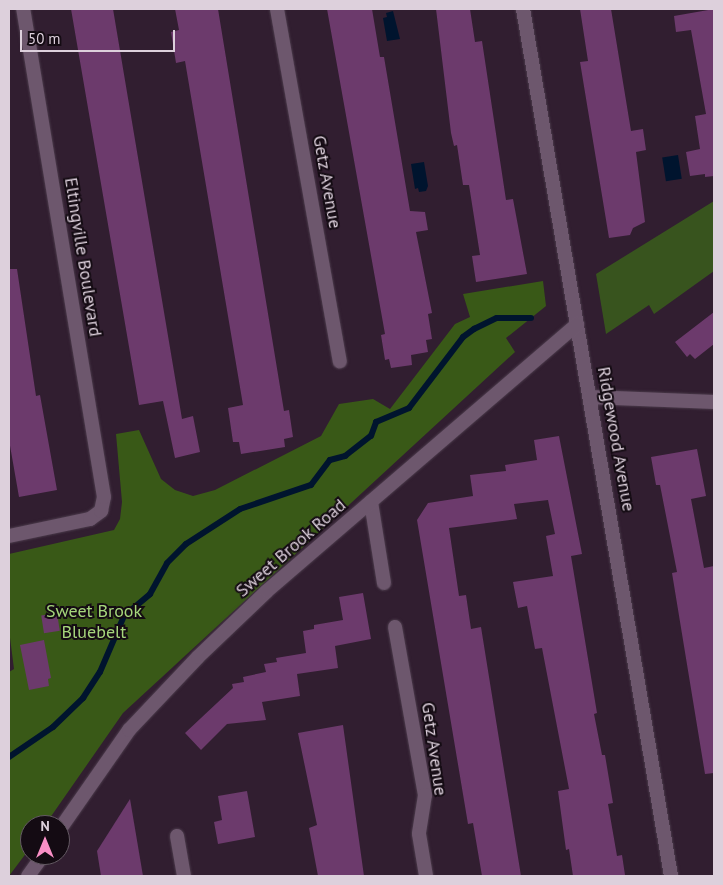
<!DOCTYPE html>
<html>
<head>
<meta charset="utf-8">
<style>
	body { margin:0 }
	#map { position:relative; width:723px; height:885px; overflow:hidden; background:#311e30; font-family:"PT Sans",sans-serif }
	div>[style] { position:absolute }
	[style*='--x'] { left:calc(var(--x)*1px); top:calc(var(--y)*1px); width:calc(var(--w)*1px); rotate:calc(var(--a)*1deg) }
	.green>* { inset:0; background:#38541e }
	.forest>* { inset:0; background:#395917 }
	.water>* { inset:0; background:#00142e; transform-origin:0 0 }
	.stream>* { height:6px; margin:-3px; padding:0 3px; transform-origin:3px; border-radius:3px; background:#00142e }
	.building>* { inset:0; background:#6c3a6c; transform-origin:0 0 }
	.roads { filter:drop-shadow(0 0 1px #4b3b4b) drop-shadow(0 0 1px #4b3b4b) }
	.minor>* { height:14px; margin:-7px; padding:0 7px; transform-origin:7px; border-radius:7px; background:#6d576d }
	span { translate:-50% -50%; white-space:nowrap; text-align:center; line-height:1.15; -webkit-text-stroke:4px #140b13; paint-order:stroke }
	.street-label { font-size:18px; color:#ddd0dc }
	.park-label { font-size:18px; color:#a5d67b }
	.frame { position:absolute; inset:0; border:10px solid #ddd0dc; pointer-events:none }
	.north { position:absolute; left:20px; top:815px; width:50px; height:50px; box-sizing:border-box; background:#140b13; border:1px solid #645a63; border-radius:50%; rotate:0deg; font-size:14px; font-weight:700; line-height:20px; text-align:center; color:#ddd0dc }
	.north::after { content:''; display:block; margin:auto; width:18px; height:22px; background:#fa8fc6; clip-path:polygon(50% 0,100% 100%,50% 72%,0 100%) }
	.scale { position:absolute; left:20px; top:30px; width:155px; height:22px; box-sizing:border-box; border:2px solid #ddd0dc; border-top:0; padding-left:6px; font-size:15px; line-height:18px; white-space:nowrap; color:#ddd0dc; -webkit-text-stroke:4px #140b13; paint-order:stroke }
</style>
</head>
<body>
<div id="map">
	<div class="green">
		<i style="clip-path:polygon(714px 201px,714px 271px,654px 314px,649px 305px,606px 334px,596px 274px)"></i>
	</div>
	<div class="forest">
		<i style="clip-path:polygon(543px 281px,546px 306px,506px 338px,515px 352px,123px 713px,45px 825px,30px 825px,30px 848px,9px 876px,9px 672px,14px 669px,9px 630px,9px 554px,114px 530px,120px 519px,122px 502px,116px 434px,139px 430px,161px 479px,175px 490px,193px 496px,215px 490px,321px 436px,339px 404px,373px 399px,390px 409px,455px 324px,470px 317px,463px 294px)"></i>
	</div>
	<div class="water">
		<i style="clip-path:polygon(393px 11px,400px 39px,387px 41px,383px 18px,387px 17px,386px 13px)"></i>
		<i style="left:678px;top:155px;width:24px;height:16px;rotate:81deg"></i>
		<i style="clip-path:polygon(424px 162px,428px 186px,426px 191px,419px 192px,418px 188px,415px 189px,411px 164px)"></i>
	</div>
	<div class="stream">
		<i style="--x:9;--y:757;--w:53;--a:-34.3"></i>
		<i style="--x:53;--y:727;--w:42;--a:-44"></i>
		<i style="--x:83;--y:698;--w:31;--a:-57"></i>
		<i style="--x:100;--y:672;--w:61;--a:-66.8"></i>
		<i style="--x:124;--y:616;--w:34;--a:-40"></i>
		<i style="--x:150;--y:594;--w:35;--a:-61"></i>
		<i style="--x:167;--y:563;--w:27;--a:-45"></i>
		<i style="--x:186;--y:544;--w:64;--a:-32.9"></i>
		<i style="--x:240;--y:509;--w:75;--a:-18.7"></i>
		<i style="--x:311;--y:485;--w:31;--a:-53"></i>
		<i style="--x:330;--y:460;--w:16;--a:-15"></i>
		<i style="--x:345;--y:456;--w:33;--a:-38"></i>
		<i style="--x:371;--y:436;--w:15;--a:-70"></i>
		<i style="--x:376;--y:422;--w:36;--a:-23"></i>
		<i style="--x:409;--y:408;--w:89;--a:-52.7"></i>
		<i style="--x:463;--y:337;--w:14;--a:-36"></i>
		<i style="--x:474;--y:329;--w:25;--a:-26"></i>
		<i style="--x:497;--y:318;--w:34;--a:0"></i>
	</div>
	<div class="building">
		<i style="clip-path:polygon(71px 9px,113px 9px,182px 419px,193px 416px,200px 452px,175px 458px,163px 401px,139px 405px)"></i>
		<i style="clip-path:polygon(175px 9px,218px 9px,284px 411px,289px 410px,293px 437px,284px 439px,285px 447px,241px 454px,239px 442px,233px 442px,228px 408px,243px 405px,185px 61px,176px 63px,171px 32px,179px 30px)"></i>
		<i style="clip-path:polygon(327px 9px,372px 9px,380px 57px,384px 57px,410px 211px,425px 212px,428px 230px,416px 232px,432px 313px,428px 314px,432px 339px,426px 340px,428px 352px,411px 355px,412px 365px,391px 368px,389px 359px,385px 360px,381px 335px,385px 334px)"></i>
		<i style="clip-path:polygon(436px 9px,470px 9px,475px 42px,482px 41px,506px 200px,513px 199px,527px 274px,476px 282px,472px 256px,480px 255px,469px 185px,463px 185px,457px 145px,454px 146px,451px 133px)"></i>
		<i style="clip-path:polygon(580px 9px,611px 9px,631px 131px,643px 129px,646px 150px,636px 152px,645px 222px,633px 228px,630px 235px,609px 238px,580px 62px,588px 61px)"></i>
		<i style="clip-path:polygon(714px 9px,714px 176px,705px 177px,705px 174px,690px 176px,686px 152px,700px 149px,695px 116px,706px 114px,691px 30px,676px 32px,674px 16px)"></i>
		<i style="clip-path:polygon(9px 269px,17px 269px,36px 396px,40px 395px,57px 490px,19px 497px,9px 440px)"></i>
		<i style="clip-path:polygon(714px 312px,714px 344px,695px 359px,690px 354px,687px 357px,675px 342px)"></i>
		<i style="clip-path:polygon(559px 436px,582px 554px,571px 556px,597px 713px,594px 714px,602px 755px,605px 755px,613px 803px,608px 804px,617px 856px,622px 855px,625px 875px,573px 876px,569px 849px,566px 850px,558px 791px,569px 789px,542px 648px,535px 649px,527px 606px,518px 608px,513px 582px,553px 576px,546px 536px,555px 534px,548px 500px,514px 504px,517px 519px,449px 528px,459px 596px,466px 595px,471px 629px,481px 627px,521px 876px,482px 876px,473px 823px,468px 824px,417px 520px,428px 503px,473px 496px,470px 475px,506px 471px,505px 465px,537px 460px,534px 440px)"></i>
		<i style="clip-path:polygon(697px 449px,706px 496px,691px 499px,704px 568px,714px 566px,714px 773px,705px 774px,672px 573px,677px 572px,660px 485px,656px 485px,651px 457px)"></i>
		<i style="clip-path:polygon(363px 593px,371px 639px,335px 646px,338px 668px,297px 674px,300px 696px,262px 702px,266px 720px,227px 724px,201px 750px,185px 733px,233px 688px,232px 684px,244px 682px,243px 677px,266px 672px,264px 664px,277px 662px,276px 658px,306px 653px,303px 631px,314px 629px,314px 625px,343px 620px,339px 597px)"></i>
		<i style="left:57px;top:613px;width:18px;height:16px;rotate:81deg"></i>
		<i style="clip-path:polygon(44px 640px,51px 678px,48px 679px,49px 686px,29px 690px,20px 645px)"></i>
		<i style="clip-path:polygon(343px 725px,364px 876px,318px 876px,309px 828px,317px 825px,298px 733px)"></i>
		<i style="clip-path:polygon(247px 791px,255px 837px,218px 844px,214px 822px,222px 820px,218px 796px)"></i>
		<i style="clip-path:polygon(130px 799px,143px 876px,101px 876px,97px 851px)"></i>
	</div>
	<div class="roads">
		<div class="minor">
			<i style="--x:277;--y:9;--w:358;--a:79.9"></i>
			<i style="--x:523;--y:9;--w:880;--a:80.31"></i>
			<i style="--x:590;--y:397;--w:124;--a:2.3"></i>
			<i style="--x:371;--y:502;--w:82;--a:80.9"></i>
			<i style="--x:9;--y:536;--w:83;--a:-11.9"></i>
			<i style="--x:90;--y:519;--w:14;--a:-36"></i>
			<i style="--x:101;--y:511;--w:14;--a:-78"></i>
			<i style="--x:104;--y:497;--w:495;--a:-99.4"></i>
			<i style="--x:395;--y:627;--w:171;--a:79.9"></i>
			<i style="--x:425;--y:795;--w:39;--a:99"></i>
			<i style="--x:419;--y:834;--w:43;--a:80.5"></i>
			<i style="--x:60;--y:829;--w:121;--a:-55.1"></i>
			<i style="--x:129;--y:730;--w:100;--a:-46.6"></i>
			<i style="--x:198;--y:657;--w:95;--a:-43.7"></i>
			<i style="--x:267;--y:591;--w:409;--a:-40.7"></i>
			<i style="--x:177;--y:836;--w:41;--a:80.1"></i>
			<i style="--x:28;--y:876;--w:26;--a:-54"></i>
		</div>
	</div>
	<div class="street-label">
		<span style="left:327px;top:182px;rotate:80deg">Getz Avenue</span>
		<span style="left:83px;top:257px;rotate:81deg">Eltingville Boulevard</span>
		<span style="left:616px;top:439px;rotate:80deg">Ridgewood Avenue</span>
		<span style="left:291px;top:548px;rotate:-41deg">Sweet Brook Road</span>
		<span style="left:434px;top:749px;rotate:82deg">Getz Avenue</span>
	</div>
	<div class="park-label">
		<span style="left:94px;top:622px">Sweet Brook<br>Bluebelt</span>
	</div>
	<div class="frame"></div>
	<div class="north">N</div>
	<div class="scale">50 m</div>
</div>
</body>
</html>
